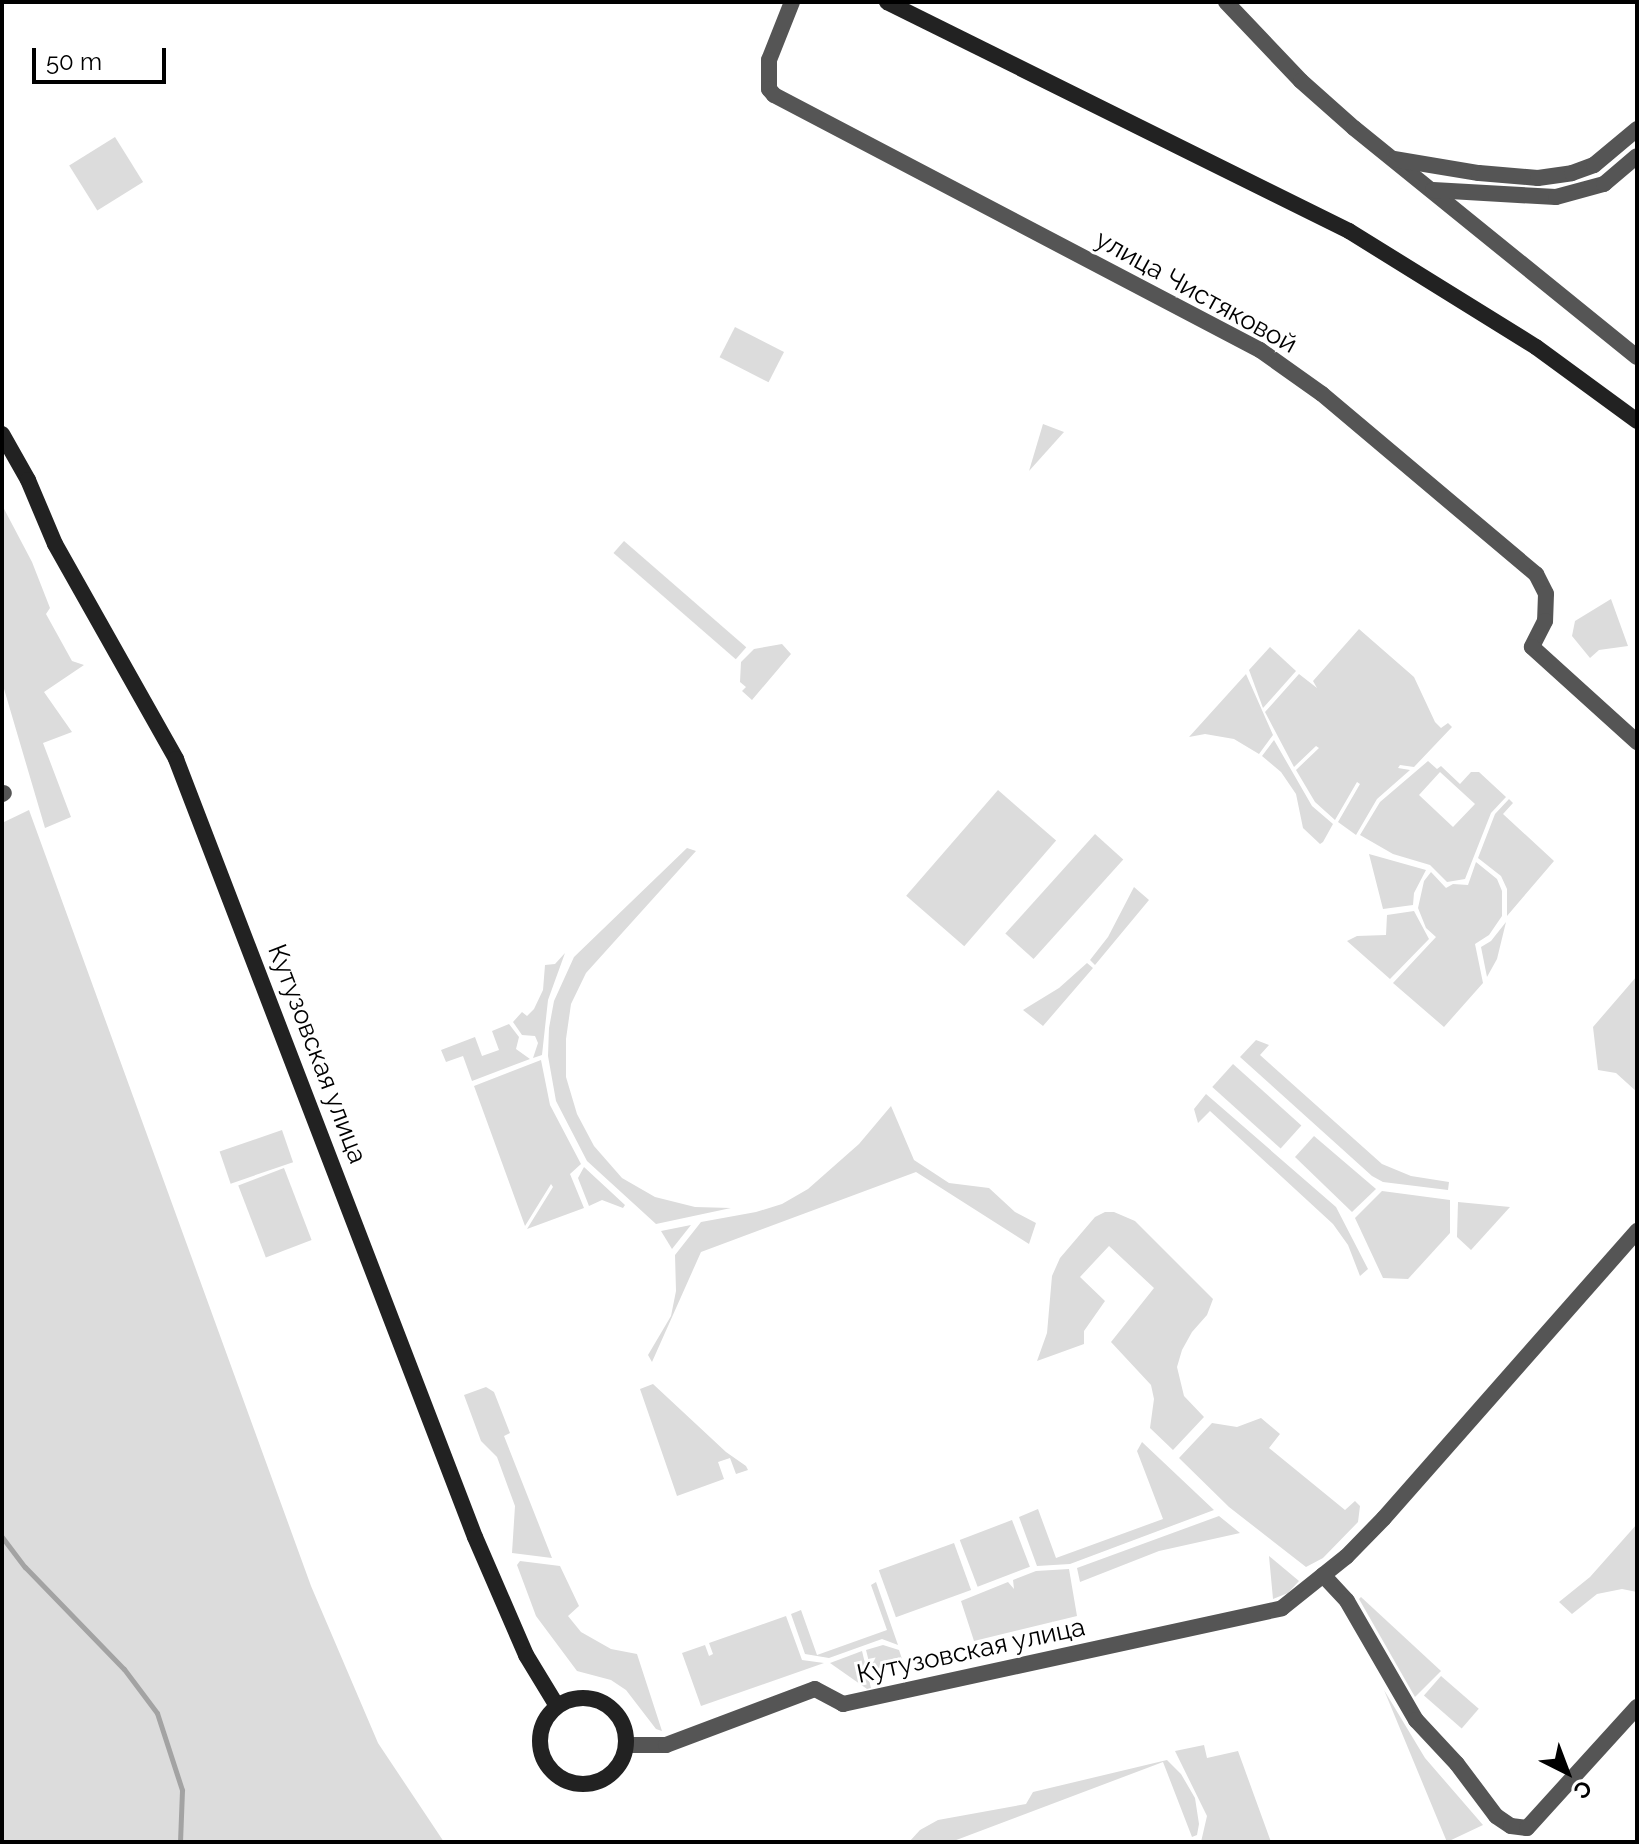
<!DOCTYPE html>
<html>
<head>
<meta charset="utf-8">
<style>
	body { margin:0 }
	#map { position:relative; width:1639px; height:1844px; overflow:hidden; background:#fff; font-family:Raleway,sans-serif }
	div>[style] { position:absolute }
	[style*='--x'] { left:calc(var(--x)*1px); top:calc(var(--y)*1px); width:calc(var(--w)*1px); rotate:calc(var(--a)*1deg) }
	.green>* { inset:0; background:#dcdcdc; transform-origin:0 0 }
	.stream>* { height:5px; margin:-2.5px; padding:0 2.5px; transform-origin:2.5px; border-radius:2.5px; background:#a3a3a3 }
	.street>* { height:16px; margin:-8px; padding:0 8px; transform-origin:8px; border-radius:8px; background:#555 }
	.secondary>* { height:16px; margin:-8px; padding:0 8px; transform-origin:8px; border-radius:8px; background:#222 }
	.secondary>.ring { margin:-8px; padding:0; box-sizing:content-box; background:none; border:16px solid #222; border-radius:50% }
	span { translate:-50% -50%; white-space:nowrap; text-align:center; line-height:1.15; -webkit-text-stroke:6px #fff; paint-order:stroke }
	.street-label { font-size:26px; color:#000 }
	.frame { position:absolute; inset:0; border:4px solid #000; pointer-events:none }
	.north { position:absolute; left:1527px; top:1732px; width:80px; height:80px; -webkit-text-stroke:6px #fff; paint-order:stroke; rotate:138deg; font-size:22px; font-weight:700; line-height:32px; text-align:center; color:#000 }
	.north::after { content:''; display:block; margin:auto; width:28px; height:36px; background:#000; clip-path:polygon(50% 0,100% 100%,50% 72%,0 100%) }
	.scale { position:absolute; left:32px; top:48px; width:134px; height:36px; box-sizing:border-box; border:4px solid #000; border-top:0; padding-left:10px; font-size:24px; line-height:28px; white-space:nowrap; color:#000; -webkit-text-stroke:6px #fff; paint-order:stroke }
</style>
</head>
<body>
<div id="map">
	<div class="green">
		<i style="left:115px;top:137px;width:53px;height:54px;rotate:58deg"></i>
		<i style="left:735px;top:327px;width:55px;height:34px;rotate:27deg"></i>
		<i style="clip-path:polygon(1043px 424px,1064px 432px,1029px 471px)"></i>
		<i style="clip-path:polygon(2px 505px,32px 562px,50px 608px,46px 614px,72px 661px,84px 665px,44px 692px,72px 732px,43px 743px,71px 817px,45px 828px,2px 682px)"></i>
		<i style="left:624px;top:541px;width:162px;height:16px;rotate:41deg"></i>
		<i style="clip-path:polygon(1611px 599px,1628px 646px,1599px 650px,1590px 658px,1572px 636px,1575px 621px)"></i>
		<i style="clip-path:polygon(1359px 629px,1414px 677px,1435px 722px,1441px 728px,1448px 723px,1452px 727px,1414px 767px,1400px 765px,1398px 768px,1410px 770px,1377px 799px,1356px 835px,1338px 822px,1360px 784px,1357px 782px,1335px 820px,1315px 802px,1296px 770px,1319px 748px,1316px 746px,1294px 767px,1265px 712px,1299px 674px,1317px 688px,1313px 681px)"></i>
		<i style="clip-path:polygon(782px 644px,791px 654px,752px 700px,742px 691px,746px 687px,740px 682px,741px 662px,754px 649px)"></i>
		<i style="clip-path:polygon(1270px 647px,1296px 671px,1263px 708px,1249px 670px)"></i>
		<i style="clip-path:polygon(1246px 674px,1273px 735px,1259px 754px,1234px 739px,1205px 734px,1189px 737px)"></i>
		<i style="clip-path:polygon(1274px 740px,1312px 806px,1333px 824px,1323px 842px,1320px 844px,1303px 828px,1296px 794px,1281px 772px,1262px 756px)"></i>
		<i style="clip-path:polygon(evenodd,1428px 761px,1437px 769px,1441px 766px,1460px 784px,1471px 772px,1479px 772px,1506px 797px,1491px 813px,1465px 879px,1447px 882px,1430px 865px,1393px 854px,1360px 835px,1380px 802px,1428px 761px,1440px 772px,1475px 804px,1453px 827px,1419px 795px,1440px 772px)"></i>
		<i style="left:998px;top:790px;width:77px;height:140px;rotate:41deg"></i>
		<i style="clip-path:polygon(1509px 799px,1513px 803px,1503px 814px,1554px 861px,1507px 916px,1507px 889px,1501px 876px,1478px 858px,1495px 814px)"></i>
		<i style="clip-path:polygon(29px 810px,311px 1586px,378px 1743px,444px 1842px,2px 1842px,2px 823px)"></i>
		<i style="left:1095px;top:834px;width:38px;height:134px;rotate:42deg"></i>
		<i style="clip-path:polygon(687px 848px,696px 851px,586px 973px,571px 1004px,566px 1039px,566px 1077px,577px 1114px,594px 1146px,622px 1178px,655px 1197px,695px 1207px,731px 1208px,656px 1224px,587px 1161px,556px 1101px,548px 1056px,549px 1028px,554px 1001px,574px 957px)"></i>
		<i style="clip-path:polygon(1369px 854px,1426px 870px,1414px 893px,1413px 905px,1383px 909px)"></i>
		<i style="clip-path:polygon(1476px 862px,1497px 879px,1502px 891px,1502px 916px,1489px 935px,1475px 944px,1483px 983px,1444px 1027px,1393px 983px,1436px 937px,1426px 928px,1418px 908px,1424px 881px,1431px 872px,1446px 888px,1453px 884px,1468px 885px)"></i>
		<i style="clip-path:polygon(1134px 887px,1149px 900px,1095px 965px,1090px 960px,1108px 937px)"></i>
		<i style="clip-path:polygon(1414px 911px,1429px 939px,1390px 979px,1347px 941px,1357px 936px,1386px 935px,1387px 915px)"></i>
		<i style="clip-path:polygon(1506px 922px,1497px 959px,1487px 977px,1481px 947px,1491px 941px)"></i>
		<i style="clip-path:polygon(565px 953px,548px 1000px,542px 1055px,533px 1058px,538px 1043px,535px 1036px,522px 1035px,513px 1022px,522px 1012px,527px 1016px,534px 1009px,543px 990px,545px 965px,555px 964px)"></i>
		<i style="clip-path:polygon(1087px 963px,1093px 968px,1043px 1026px,1023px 1010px,1059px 988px)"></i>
		<i style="clip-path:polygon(1637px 976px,1637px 1092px,1616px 1073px,1598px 1070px,1593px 1027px)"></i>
		<i style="clip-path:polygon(509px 1024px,519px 1037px,516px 1049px,530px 1059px,472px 1081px,463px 1056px,446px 1062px,441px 1050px,475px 1037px,482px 1056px,499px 1050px,492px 1031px)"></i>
		<i style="clip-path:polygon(1256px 1040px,1269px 1045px,1260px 1055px,1382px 1164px,1411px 1176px,1449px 1182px,1448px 1190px,1383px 1182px,1372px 1176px,1240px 1057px)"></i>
		<i style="clip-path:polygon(541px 1060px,550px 1105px,581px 1164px,570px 1174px,584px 1208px,527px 1229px,553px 1187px,551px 1184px,525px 1226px,474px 1086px)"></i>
		<i style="left:1233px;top:1064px;width:92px;height:31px;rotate:42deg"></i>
		<i style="clip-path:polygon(1206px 1094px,1336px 1207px,1368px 1269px,1360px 1276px,1348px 1245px,1333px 1224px,1210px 1111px,1198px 1123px,1194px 1109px)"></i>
		<i style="clip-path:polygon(891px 1106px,914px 1160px,949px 1183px,989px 1188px,1015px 1212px,1036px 1223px,1029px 1244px,916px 1172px,701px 1252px,652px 1362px,648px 1355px,671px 1316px,676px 1291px,675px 1255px,701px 1222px,756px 1212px,782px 1204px,808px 1189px,859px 1144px)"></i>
		<i style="left:282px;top:1130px;width:34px;height:66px;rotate:71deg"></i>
		<i style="clip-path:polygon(1314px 1136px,1376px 1189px,1352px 1212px,1295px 1157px)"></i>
		<i style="clip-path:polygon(584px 1167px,625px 1205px,623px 1208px,602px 1200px,589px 1206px,578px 1178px)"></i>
		<i style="left:284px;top:1168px;width:77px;height:49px;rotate:69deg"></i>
		<i style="clip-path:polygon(1382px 1191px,1450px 1200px,1450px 1233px,1408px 1279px,1383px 1278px,1355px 1218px)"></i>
		<i style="clip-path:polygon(1458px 1202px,1510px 1207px,1471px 1250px,1457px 1237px)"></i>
		<i style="clip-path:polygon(1105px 1212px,1114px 1212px,1135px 1221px,1213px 1299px,1207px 1315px,1192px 1332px,1182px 1350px,1177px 1367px,1184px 1396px,1204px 1417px,1173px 1450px,1150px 1428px,1154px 1399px,1151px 1385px,1111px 1342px,1154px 1288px,1109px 1246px,1080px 1277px,1105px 1301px,1084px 1331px,1084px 1344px,1037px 1361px,1047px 1333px,1052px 1276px,1060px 1258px,1095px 1217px)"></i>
		<i style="clip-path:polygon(691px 1225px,672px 1249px,661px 1231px)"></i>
		<i style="clip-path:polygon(653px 1384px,726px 1452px,746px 1466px,748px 1470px,736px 1474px,730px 1458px,718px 1462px,724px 1479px,677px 1496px,640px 1389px)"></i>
		<i style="clip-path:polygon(486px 1387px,494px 1392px,510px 1433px,504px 1436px,552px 1558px,512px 1553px,515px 1506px,497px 1457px,481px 1441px,464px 1395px)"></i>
		<i style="clip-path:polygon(1261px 1418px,1280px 1434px,1269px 1448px,1345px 1510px,1355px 1501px,1360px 1506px,1358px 1522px,1323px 1558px,1306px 1567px,1229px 1507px,1179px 1458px,1212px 1423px,1237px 1427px)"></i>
		<i style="clip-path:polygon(1142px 1442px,1214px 1510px,1070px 1564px,1037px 1566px,1019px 1517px,1038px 1509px,1056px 1558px,1163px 1519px,1137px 1451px)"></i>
		<i style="clip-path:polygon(1219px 1516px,1240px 1533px,1159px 1551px,1080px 1582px,1077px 1568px)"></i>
		<i style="left:1012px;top:1520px;width:50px;height:56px;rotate:69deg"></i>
		<i style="clip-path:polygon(1637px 1524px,1637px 1592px,1622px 1589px,1597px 1594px,1572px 1614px,1559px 1602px,1590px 1577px)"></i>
		<i style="left:954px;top:1543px;width:50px;height:80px;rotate:70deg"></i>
		<i style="clip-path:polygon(1269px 1556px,1299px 1581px,1288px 1593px,1273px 1599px)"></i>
		<i style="clip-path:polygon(520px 1561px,560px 1566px,579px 1606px,568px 1616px,581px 1632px,611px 1649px,637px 1654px,662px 1731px,656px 1729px,626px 1690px,611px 1680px,577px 1671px,536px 1616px,517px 1565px)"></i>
		<i style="clip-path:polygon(1069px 1569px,1077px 1616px,974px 1641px,961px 1601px,1008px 1582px,1014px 1589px,1013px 1580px,1036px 1571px)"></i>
		<i style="clip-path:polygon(876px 1582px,898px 1645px,882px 1639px,829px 1658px,805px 1654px,791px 1614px,801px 1610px,817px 1655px,887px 1630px,871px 1585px)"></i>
		<i style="clip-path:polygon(1361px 1597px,1441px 1671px,1415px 1697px,1359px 1599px)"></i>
		<i style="clip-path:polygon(786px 1616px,802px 1660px,824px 1663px,701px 1706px,682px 1653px,705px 1645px,709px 1656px,713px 1654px,709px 1643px)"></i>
		<i style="clip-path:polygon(883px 1645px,899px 1650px,903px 1662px,871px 1670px,866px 1650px)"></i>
		<i style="clip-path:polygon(862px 1651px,871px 1688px,867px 1689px,830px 1663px)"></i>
		<i style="left:1441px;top:1676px;width:50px;height:26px;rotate:41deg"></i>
		<i style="clip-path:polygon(1384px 1690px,1425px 1758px,1483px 1825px,1447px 1842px)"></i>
		<i style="clip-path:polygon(1204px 1745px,1207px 1758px,1238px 1751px,1271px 1842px,1201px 1842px,1207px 1816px,1175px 1751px)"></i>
		<i style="clip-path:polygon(1167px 1760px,1181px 1774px,1195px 1798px,1199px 1824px,1197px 1835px,1192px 1837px,1163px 1762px,951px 1842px,909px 1842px,920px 1830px,938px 1820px,1026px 1804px,1033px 1792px)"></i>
	</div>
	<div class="stream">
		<i style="--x:2;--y:1537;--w:38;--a:53"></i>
		<i style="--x:25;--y:1567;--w:142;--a:45.9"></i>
		<i style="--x:124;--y:1669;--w:55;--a:53.1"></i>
		<i style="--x:157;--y:1713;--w:81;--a:72"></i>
		<i style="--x:182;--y:1790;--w:52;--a:92.2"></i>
	</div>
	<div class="street">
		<i style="--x:792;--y:2;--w:62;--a:111.6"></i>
		<i style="--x:769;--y:60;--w:29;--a:90"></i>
		<i style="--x:769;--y:89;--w:8;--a:50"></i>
		<i style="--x:774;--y:95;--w:549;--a:27.69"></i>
		<i style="--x:1260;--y:350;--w:76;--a:35.4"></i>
		<i style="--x:1322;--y:394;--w:280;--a:40.1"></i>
		<i style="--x:1536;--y:574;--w:22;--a:63"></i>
		<i style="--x:1546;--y:594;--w:27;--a:92"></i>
		<i style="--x:1545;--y:621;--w:29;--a:117"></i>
		<i style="--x:1532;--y:647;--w:142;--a:42.1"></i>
		<i style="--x:1226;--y:2;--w:109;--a:46.5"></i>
		<i style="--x:1301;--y:81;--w:71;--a:41.6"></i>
		<i style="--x:1354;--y:128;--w:364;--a:39"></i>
		<i style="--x:1394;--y:159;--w:86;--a:9.4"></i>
		<i style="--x:1479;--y:173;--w:59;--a:4.8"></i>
		<i style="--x:1538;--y:178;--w:34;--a:-8"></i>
		<i style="--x:1572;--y:173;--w:23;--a:-20"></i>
		<i style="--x:1594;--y:165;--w:56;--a:-39.9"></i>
		<i style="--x:1433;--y:190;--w:123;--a:3.3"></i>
		<i style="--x:1556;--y:197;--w:50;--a:-15.2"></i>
		<i style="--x:1604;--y:184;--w:43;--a:-40.3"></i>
		<i style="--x:2;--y:794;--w:2;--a:-27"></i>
		<i style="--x:1323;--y:1575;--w:35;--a:47"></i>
		<i style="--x:1347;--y:1601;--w:138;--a:59.9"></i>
		<i style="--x:1416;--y:1720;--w:60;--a:47"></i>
		<i style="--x:1457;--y:1764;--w:65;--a:53.1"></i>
		<i style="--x:1496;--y:1816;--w:18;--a:34"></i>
		<i style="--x:1511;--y:1826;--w:16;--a:7"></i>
		<i style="--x:1527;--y:1828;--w:164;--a:-47.7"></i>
		<i style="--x:627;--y:1745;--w:39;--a:0"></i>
		<i style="--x:666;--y:1745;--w:159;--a:-20.6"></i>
		<i style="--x:815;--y:1689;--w:32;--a:28"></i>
		<i style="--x:843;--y:1704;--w:449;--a:-12.3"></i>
		<i style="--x:1282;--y:1608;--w:82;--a:-38.6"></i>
		<i style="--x:1346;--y:1557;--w:54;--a:-45.7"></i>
		<i style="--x:1384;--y:1518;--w:383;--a:-48.6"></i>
	</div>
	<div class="secondary">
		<i style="--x:887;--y:2;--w:516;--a:26.37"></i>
		<i style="--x:1349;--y:231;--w:220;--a:31.8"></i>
		<i style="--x:1536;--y:347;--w:125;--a:36.2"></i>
		<i style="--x:2;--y:434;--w:53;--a:60.5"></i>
		<i style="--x:28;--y:480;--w:69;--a:67.1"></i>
		<i style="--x:55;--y:544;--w:247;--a:60.6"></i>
		<i style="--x:176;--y:759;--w:833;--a:68.98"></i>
		<i style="--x:475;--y:1537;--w:129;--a:66.6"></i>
		<i style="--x:526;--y:1655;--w:60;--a:58.7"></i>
		<i class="ring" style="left:540px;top:1698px;width:70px;height:70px"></i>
	</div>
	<div class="street-label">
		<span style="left:1196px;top:292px;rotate:29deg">улица Чистяковой</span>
		<span style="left:317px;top:1054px;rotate:69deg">Кутузовская улица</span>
		<span style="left:971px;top:1651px;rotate:-12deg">Кутузовская улица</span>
	</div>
	<div class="frame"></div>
	<div class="north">С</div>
	<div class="scale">50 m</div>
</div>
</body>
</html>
